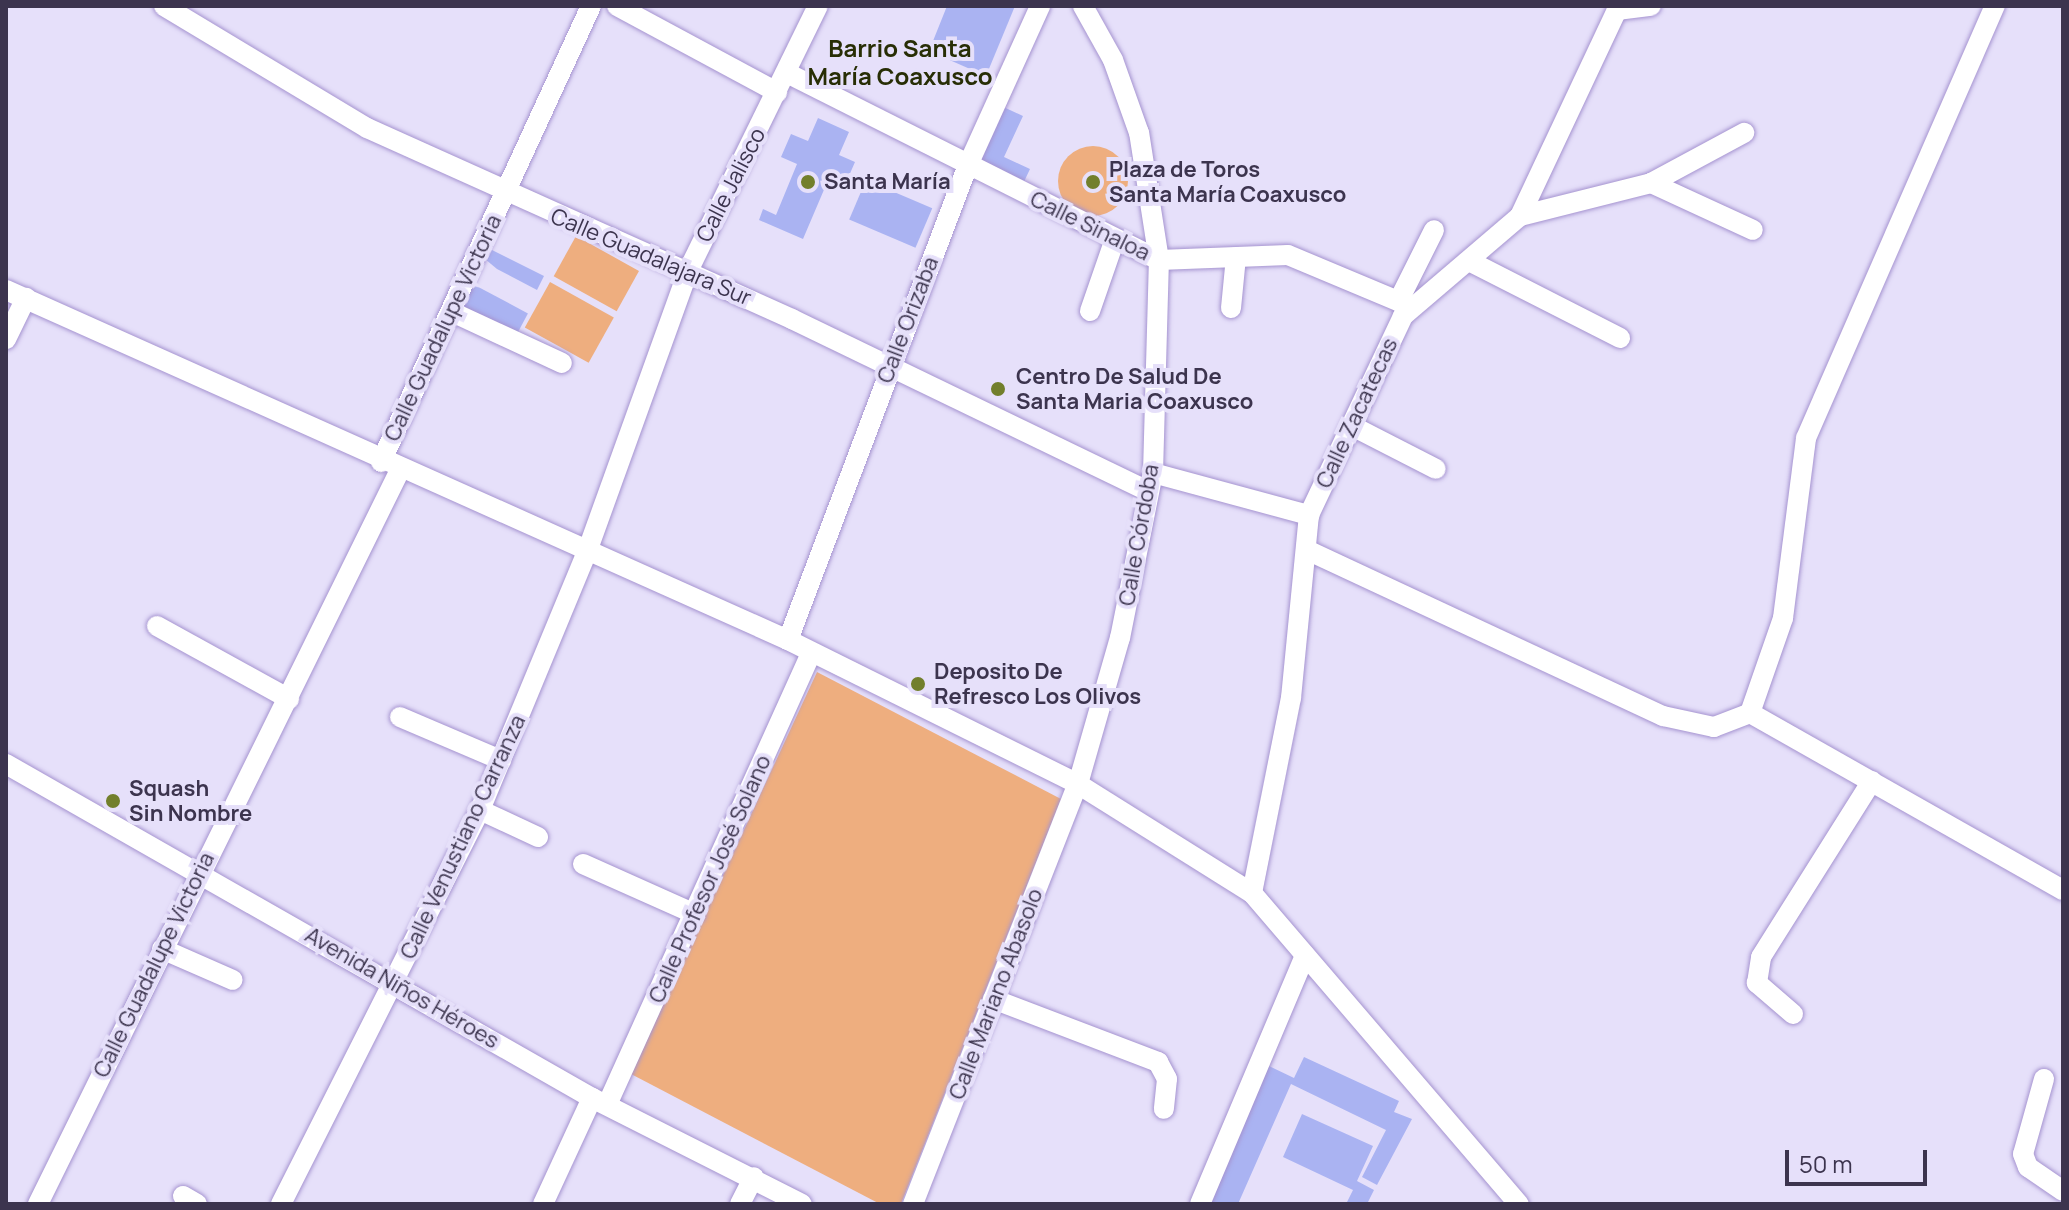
<!DOCTYPE html>
<html>
<head>
<meta charset="utf-8">
<style>
	body { margin:0 }
	#map { position:relative; width:2069px; height:1210px; overflow:hidden; background:#e6e0fa; font-family:Manrope,sans-serif }
	div>[style] { position:absolute }
	[style*='--x'] { left:calc(var(--x)*1px); top:calc(var(--y)*1px); width:calc(var(--w)*1px); rotate:calc(var(--a)*1deg) }
	.green>* { inset:0; background:#eeae7f; transform-origin:0 0 }
	.round { border-radius:50% }
	.building>* { inset:0; background:#aab3f2; transform-origin:0 0 }
	.roads { filter:drop-shadow(0 0 2px #a593d0) drop-shadow(0 0 2px #a593d0) }
	.minor>* { height:20px; margin:-10px; padding:0 10px; transform-origin:10px; border-radius:10px; background:#fff }
	.dots>* { width:22px; height:22px; translate:-50% -50%; box-sizing:border-box; border:4px solid #e6e0fa; border-radius:50% }
	span { translate:-50% -50%; white-space:nowrap; text-align:center; line-height:1.15; -webkit-text-stroke:8px #e6e0fa; paint-order:stroke }
	.poi-label { font-size:22px; color:#3c344e; font-weight:700 }
	.left { translate:0 -50%; text-align:left }
	.street-label { font-size:22px; color:#3c344e }
	.neighbourhood-label { font-size:24px; color:#282e05; font-weight:700 }
	.frame { position:absolute; inset:0; border:8px solid #3c344e; pointer-events:none }
	.scale { position:absolute; left:1785px; top:1150px; width:142px; height:36px; box-sizing:border-box; border:4px solid #3c344e; border-top:0; padding-left:10px; font-size:24px; line-height:28px; white-space:nowrap; color:#3c344e; -webkit-text-stroke:6px #e6e0fa; paint-order:stroke }
</style>
</head>
<body>
<div id="map">
	<div class="green">
		<i class="round" style="left:1058px;top:146px;width:70px;height:70px"></i>
		<i style="left:576px;top:236px;width:72px;height:46px;rotate:29deg"></i>
		<i style="left:550px;top:282px;width:73px;height:52px;rotate:29deg"></i>
		<i style="clip-path:polygon(817px 672px,1061px 799px,901px 1204px,880px 1204px,631px 1074px)"></i>
	</div>
	<div class="building">
		<i style="clip-path:polygon(947px 6px,1015px 6px,986px 76px,929px 51px)"></i>
		<i style="clip-path:polygon(997px 104px,1023px 116px,1004px 157px,1030px 169px,1021px 188px,969px 164px)"></i>
		<i style="clip-path:polygon(818px 118px,849px 132px,839px 155px,855px 162px,845px 185px,829px 178px,803px 239px,759px 220px,763px 209px,776px 215px,797px 164px,781px 157px,791px 134px,808px 141px)"></i>
		<i style="left:866px;top:180px;width:72px;height:43px;rotate:23deg"></i>
		<i style="clip-path:polygon(484px 246px,544px 276px,537px 290px,497px 269px,479px 254px)"></i>
		<i style="left:467px;top:281px;width:69px;height:25px;rotate:28deg"></i>
		<i style="clip-path:polygon(1304px 1057px,1399px 1101px,1394px 1112px,1412px 1119px,1377px 1185px,1362px 1177px,1386px 1130px,1291px 1084px,1238px 1204px,1203px 1204px,1265px 1064px,1294px 1078px)"></i>
		<i style="clip-path:polygon(1302px 1114px,1373px 1146px,1357px 1181px,1374px 1190px,1367px 1204px,1346px 1204px,1353px 1190px,1283px 1157px)"></i>
	</div>
	<div class="roads">
		<div class="minor">
			<i style="--x:164;--y:6;--w:237;--a:31"></i>
			<i style="--x:367;--y:128;--w:466;--a:24.2"></i>
			<i style="--x:792;--y:319;--w:395;--a:25.8"></i>
			<i style="--x:617;--y:6;--w:182;--a:28.3"></i>
			<i style="--x:1617;--y:10;--w:34;--a:-7"></i>
			<i style="--x:789;--y:74;--w:414;--a:26.7"></i>
			<i style="--x:1159;--y:260;--w:129;--a:-2.2"></i>
			<i style="--x:1288;--y:255;--w:132;--a:22.7"></i>
			<i style="--x:1651;--y:183;--w:112;--a:24.7"></i>
			<i style="--x:1520;--y:216;--w:135;--a:-14.1"></i>
			<i style="--x:1651;--y:183;--w:106;--a:-28.3"></i>
			<i style="--x:1473;--y:263;--w:165;--a:27"></i>
			<i style="--x:6;--y:290;--w:857;--a:24.11"></i>
			<i style="--x:788;--y:640;--w:324;--a:26.4"></i>
			<i style="--x:1078;--y:784;--w:205;--a:32.1"></i>
			<i style="--x:1252;--y:893;--w:410;--a:49.4"></i>
			<i style="--x:1399;--y:300;--w:78;--a:-63.4"></i>
			<i style="--x:1231;--y:308;--w:51;--a:-84.4"></i>
			<i style="--x:1090;--y:311;--w:76;--a:-70.9"></i>
			<i style="--x:452;--y:312;--w:121;--a:24.9"></i>
			<i style="--x:6;--y:339;--w:46;--a:-64"></i>
			<i style="--x:1352;--y:426;--w:94;--a:27.1"></i>
			<i style="--x:381;--y:462;--w:502;--a:-65.27"></i>
			<i style="--x:1153;--y:473;--w:162;--a:15.1"></i>
			<i style="--x:1309;--y:551;--w:391;--a:25"></i>
			<i style="--x:1663;--y:716;--w:52;--a:12.2"></i>
			<i style="--x:1714;--y:727;--w:39;--a:-21"></i>
			<i style="--x:1750;--y:713;--w:101;--a:-70.8"></i>
			<i style="--x:1783;--y:618;--w:181;--a:-82.7"></i>
			<i style="--x:1806;--y:438;--w:472;--a:-66.4"></i>
			<i style="--x:157;--y:626;--w:151;--a:28.9"></i>
			<i style="--x:788;--y:640;--w:508;--a:-69.25"></i>
			<i style="--x:968;--y:165;--w:175;--a:-65.6"></i>
			<i style="--x:1750;--y:713;--w:360;--a:29.5"></i>
			<i style="--x:400;--y:717;--w:110;--a:23.1"></i>
			<i style="--x:6;--y:764;--w:675;--a:29.68"></i>
			<i style="--x:592;--y:1098;--w:235;--a:26.8"></i>
			<i style="--x:480;--y:810;--w:64;--a:25"></i>
			<i style="--x:583;--y:864;--w:123;--a:24.1"></i>
			<i style="--x:1252;--y:893;--w:199;--a:-78.7"></i>
			<i style="--x:1291;--y:698;--w:184;--a:-84.4"></i>
			<i style="--x:1309;--y:515;--w:220;--a:-64.7"></i>
			<i style="--x:1403;--y:316;--w:154;--a:-40.5"></i>
			<i style="--x:1520;--y:216;--w:232;--a:-64.8"></i>
			<i style="--x:162;--y:949;--w:77;--a:23.6"></i>
			<i style="--x:993;--y:999;--w:177;--a:20.9"></i>
			<i style="--x:1158;--y:1062;--w:19;--a:62"></i>
			<i style="--x:1167;--y:1079;--w:30;--a:96"></i>
			<i style="--x:1793;--y:1014;--w:48;--a:-139.3"></i>
			<i style="--x:1757;--y:983;--w:26;--a:-81"></i>
			<i style="--x:1761;--y:957;--w:208;--a:-57.8"></i>
			<i style="--x:2044;--y:1079;--w:78;--a:105.6"></i>
			<i style="--x:2023;--y:1154;--w:14;--a:69"></i>
			<i style="--x:2028;--y:1167;--w:42;--a:34.4"></i>
			<i style="--x:607;--y:1105;--w:497;--a:-65.7"></i>
			<i style="--x:183;--y:1196;--w:16;--a:30"></i>
			<i style="--x:38;--y:1204;--w:818;--a:-63.75"></i>
			<i style="--x:281;--y:1204;--w:441;--a:-63.2"></i>
			<i style="--x:480;--y:810;--w:282;--a:-67.5"></i>
			<i style="--x:588;--y:549;--w:295;--a:-70.2"></i>
			<i style="--x:688;--y:271;--w:295;--a:-63.9"></i>
			<i style="--x:543;--y:1204;--w:117;--a:-65.2"></i>
			<i style="--x:740;--y:1204;--w:30;--a:-63"></i>
			<i style="--x:913;--y:1204;--w:451;--a:-68.6"></i>
			<i style="--x:1078;--y:784;--w:152;--a:-74"></i>
			<i style="--x:1120;--y:638;--w:168;--a:-78.7"></i>
			<i style="--x:1153;--y:473;--w:213;--a:-88.4"></i>
			<i style="--x:1159;--y:260;--w:129;--a:-98.9"></i>
			<i style="--x:1139;--y:133;--w:77;--a:-109.6"></i>
			<i style="--x:1113;--y:60;--w:62;--a:-119.1"></i>
			<i style="--x:1200;--y:1204;--w:270;--a:-67.1"></i>
		</div>
	</div>
	<div class="dots">
		<i style="left:808px;top:182px;background:#727f2c"></i>
		<i style="left:1093px;top:182px;background:#727f2c"></i>
		<i style="left:998px;top:389px;background:#727f2c"></i>
		<i style="left:918px;top:684px;background:#727f2c"></i>
		<i style="left:113px;top:801px;background:#727f2c"></i>
	</div>
	<div class="poi-label">
		<span class="left" style="left:1109px;top:182px">Plaza de Toros<br>Santa María Coaxusco</span>
		<span class="left" style="left:824px;top:182px">Santa María</span>
		<span class="left" style="left:1016px;top:389px">Centro De Salud De<br>Santa Maria Coaxusco</span>
		<span class="left" style="left:934px;top:684px">Deposito De<br>Refresco Los Olivos</span>
		<span class="left" style="left:129px;top:801px">Squash<br>Sin Nombre</span>
	</div>
	<div class="street-label">
		<span style="left:731px;top:185px;rotate:-63deg">Calle Jalisco</span>
		<span style="left:1090px;top:226px;rotate:26deg">Calle Sinaloa</span>
		<span style="left:651px;top:257px;rotate:23deg">Calle Guadalajara Sur</span>
		<span style="left:908px;top:320px;rotate:-69deg">Calle Orizaba</span>
		<span style="left:443px;top:328px;rotate:-65deg">Calle Guadalupe Victoria</span>
		<span style="left:1357px;top:413px;rotate:-65deg">Calle Zacatecas</span>
		<span style="left:1139px;top:535px;rotate:-80deg">Calle Córdoba</span>
		<span style="left:463px;top:837px;rotate:-65deg">Calle Venustiano Carranza</span>
		<span style="left:710px;top:879px;rotate:-66deg">Calle Profesor José Solano</span>
		<span style="left:154px;top:965px;rotate:-64deg">Calle Guadalupe Victoria</span>
		<span style="left:402px;top:988px;rotate:30deg">Avenida Niños Héroes</span>
		<span style="left:996px;top:994px;rotate:-69deg">Calle Mariano Abasolo</span>
	</div>
	<div class="neighbourhood-label">
		<span style="left:900px;top:62px">Barrio Santa<br>María Coaxusco</span>
	</div>
	<div class="frame"></div>
	<div class="scale">50 m</div>
</div>
</body>
</html>
